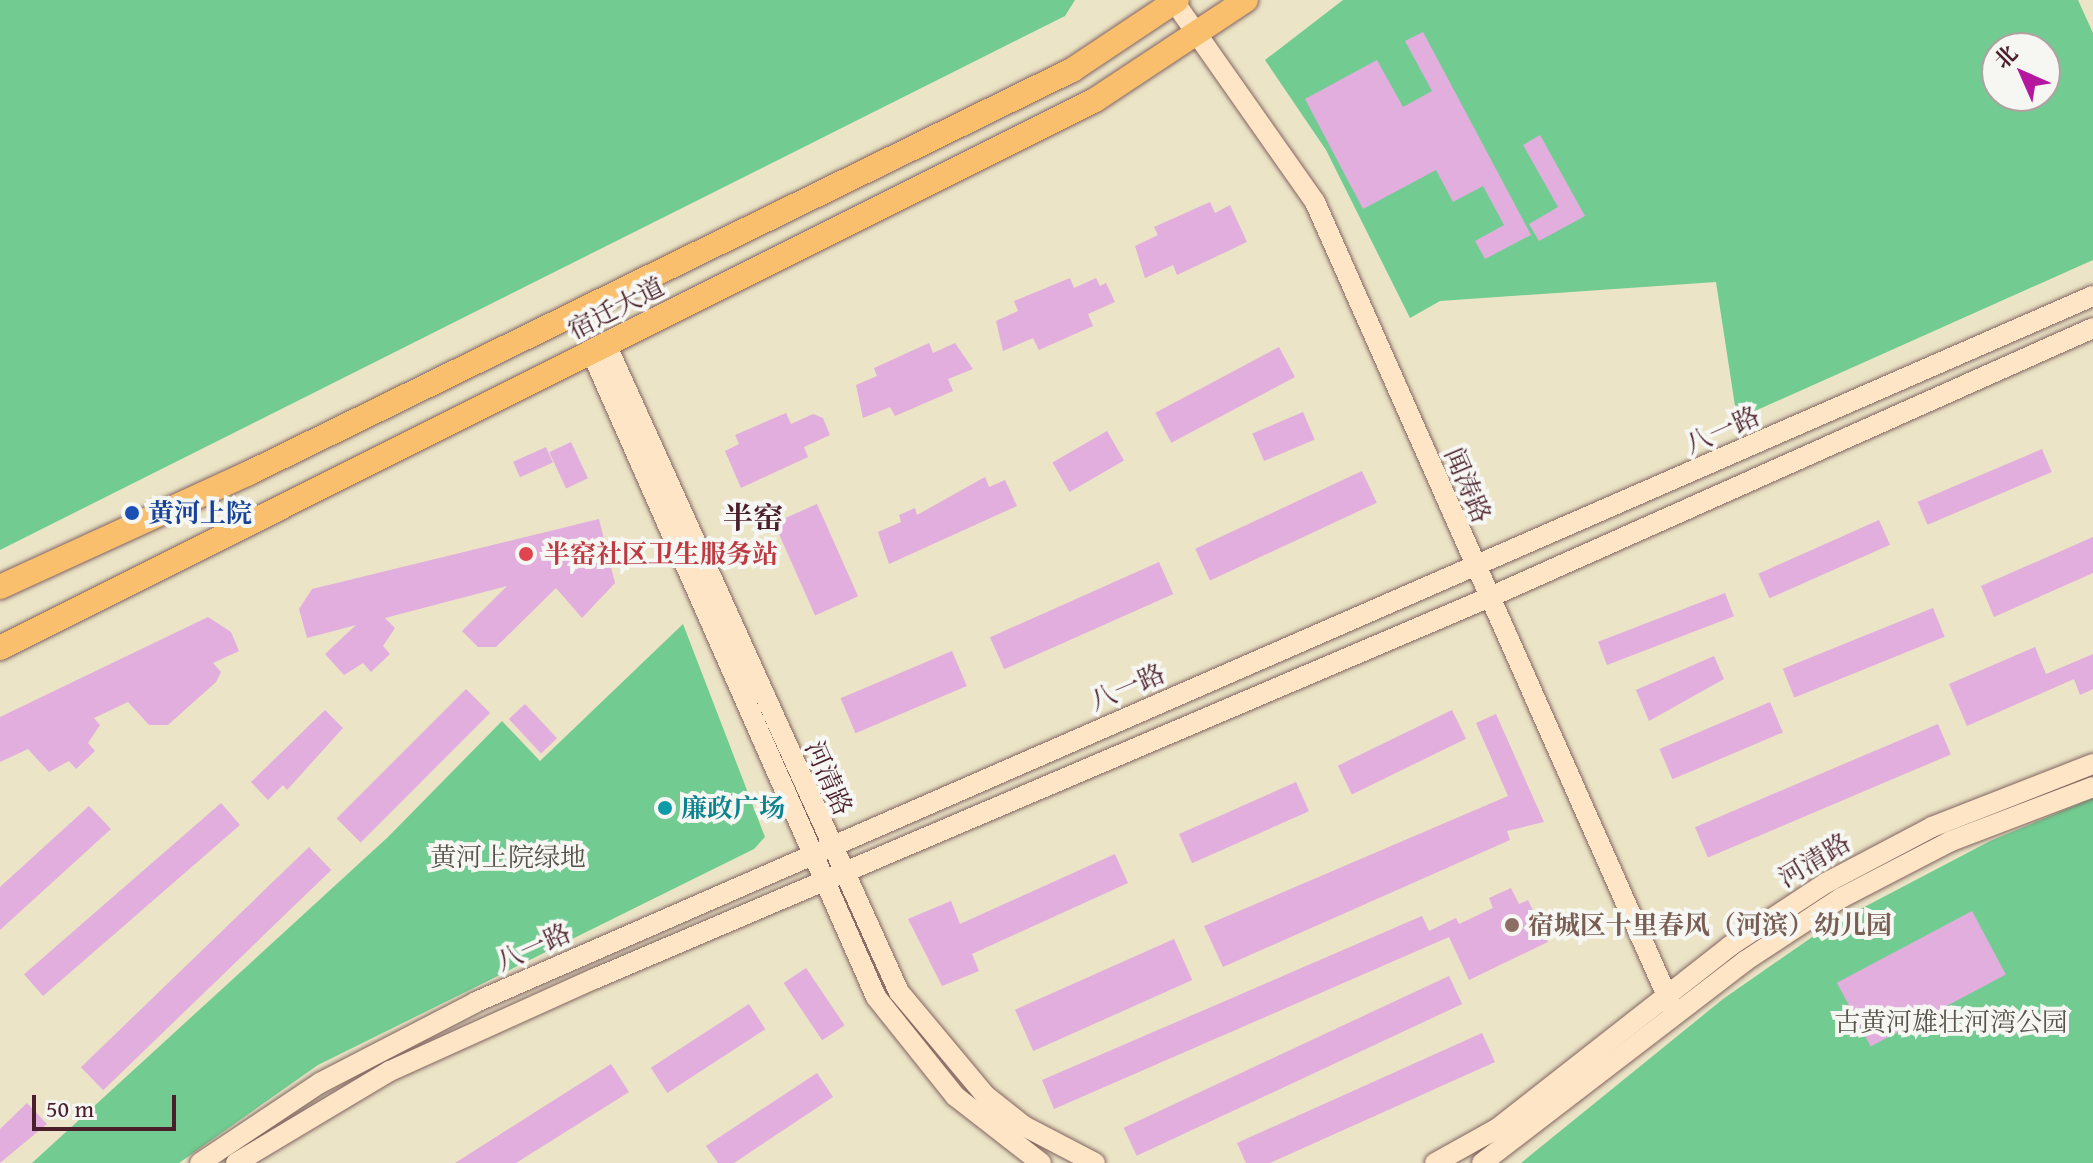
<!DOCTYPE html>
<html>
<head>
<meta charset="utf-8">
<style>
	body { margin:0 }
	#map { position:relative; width:2093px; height:1163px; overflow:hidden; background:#ebe4c6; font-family:"Gentium Book Plus","Noto Serif SC",serif }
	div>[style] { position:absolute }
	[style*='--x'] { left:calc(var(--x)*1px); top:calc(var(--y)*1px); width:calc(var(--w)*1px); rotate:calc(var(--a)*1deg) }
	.green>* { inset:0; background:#72cc92 }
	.building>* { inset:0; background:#e1aede; transform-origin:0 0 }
	.roads { filter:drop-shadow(0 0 2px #826461) drop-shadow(0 0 2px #826461) }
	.secondary>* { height:20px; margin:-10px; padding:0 10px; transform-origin:10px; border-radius:10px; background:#fde5c5 }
	.primary>* { height:24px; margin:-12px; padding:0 12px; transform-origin:12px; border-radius:12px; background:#f9bf6d }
	.dots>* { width:22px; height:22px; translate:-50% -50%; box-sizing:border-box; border:4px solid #f6f6f2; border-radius:50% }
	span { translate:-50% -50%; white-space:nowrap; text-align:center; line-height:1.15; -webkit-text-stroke:8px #f6f6f2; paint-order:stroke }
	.street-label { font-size:26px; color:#4a1f2b }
	.transit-label { font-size:26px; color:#164399; font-weight:700 }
	.left { translate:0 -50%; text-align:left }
	.health-label { font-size:26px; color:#be3a42; font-weight:700 }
	.culture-label { font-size:26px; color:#0d838f; font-weight:700 }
	.park-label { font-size:26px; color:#56534a }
	.education-label { font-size:26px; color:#785e54; font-weight:700 }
	.quarter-label { font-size:30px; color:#4a1f2b; font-weight:700 }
	.north { position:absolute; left:1981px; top:32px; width:80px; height:80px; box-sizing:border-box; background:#f6f6f2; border:2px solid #b1a0a2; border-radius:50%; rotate:315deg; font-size:22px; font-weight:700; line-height:32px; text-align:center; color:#4a1f2b }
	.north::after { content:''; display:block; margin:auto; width:28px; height:36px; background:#b5179e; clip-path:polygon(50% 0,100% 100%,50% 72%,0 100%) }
	.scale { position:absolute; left:32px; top:1095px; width:144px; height:36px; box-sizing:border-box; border:4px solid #4a1f2b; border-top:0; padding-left:10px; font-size:24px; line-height:28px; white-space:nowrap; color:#4a1f2b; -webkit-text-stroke:6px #f6f6f2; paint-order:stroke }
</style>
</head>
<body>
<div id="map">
	<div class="green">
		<i style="clip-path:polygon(0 0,1075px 0,1065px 16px,0 550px)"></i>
		<i style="clip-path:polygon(evenodd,1343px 0,2078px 0,2093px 33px,2093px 260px,1737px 419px,1716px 282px,1440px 301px,1410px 318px,1326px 150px,1265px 60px,1343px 0,1997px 48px,2045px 48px,2045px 96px,1997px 96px,1997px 48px)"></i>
		<i style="clip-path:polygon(683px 624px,765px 837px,754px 849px,318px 1065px,179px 1163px,32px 1163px,388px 837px,502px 721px,540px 761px)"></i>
		<i style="clip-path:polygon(2093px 798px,2093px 1163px,1521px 1163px,1723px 999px,1828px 926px,1990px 841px)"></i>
	</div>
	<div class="building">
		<i style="clip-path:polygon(1423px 32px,1531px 235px,1485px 259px,1475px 241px,1504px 225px,1483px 186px,1453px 202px,1436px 170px,1363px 209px,1305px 99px,1377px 60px,1403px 107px,1432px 91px,1405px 41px)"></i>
		<i style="clip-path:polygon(1540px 135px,1585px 216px,1539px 241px,1529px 224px,1558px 207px,1523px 145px)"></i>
		<i style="clip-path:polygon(1210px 202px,1215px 213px,1230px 205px,1247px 242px,1177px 275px,1173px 265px,1145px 278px,1135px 246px,1158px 235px,1154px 227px)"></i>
		<i style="clip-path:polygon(1070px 278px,1074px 288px,1096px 278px,1100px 286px,1106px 283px,1115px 302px,1088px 314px,1093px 326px,1039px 350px,1033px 338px,1003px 351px,996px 321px,1018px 311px,1014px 301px)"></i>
		<i style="clip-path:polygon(929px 343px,933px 353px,955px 343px,973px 369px,948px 379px,953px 391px,895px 416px,890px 407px,863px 418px,856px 385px,877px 376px,874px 368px)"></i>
		<i style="left:1279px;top:347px;width:34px;height:140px;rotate:62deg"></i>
		<i style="left:1303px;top:412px;width:30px;height:55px;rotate:67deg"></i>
		<i style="clip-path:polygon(786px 413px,791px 424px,813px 414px,823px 418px,830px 435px,804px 447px,808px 457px,741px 488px,725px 451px,739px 444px,735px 435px)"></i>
		<i style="left:1107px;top:431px;width:34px;height:63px;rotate:60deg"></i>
		<i style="left:571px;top:442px;width:40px;height:24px;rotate:65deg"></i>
		<i style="left:546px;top:447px;width:17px;height:36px;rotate:66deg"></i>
		<i style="left:2042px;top:449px;width:25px;height:135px;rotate:67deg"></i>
		<i style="left:1362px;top:471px;width:35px;height:184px;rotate:65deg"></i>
		<i style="clip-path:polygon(985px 477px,989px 487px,1005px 480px,1017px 506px,889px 564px,878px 532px,901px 522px,899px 515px,915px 508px,917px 515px)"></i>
		<i style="left:817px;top:504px;width:101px;height:47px;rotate:66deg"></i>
		<i style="clip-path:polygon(599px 519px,615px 583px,582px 618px,556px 588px,496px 647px,478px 647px,462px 631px,507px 586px,385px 618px,395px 628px,383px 646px,390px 654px,371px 672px,363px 663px,344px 675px,325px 654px,356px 625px,307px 638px,299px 609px,312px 589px)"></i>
		<i style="left:1879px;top:520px;width:27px;height:132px;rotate:66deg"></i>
		<i style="clip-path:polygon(2093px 537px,2093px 573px,1994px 617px,1981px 586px)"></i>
		<i style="left:1159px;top:562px;width:35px;height:185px;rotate:66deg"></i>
		<i style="left:1725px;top:593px;width:25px;height:136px;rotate:69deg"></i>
		<i style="left:1933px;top:608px;width:31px;height:162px;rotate:68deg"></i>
		<i style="clip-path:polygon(208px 617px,231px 632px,239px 651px,213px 663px,221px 672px,216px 682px,168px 725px,149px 725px,128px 702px,94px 718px,100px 725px,88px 743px,95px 751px,76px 769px,69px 761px,49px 772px,28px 749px,0 762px,0 717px)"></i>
		<i style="clip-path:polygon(2035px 647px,2046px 674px,2093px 654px,2093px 689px,2080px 695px,2074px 679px,1967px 726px,1949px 684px)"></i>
		<i style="left:952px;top:651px;width:38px;height:121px;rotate:67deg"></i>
		<i style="clip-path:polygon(1714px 656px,1724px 679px,1649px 721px,1636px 690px)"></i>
		<i style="left:466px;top:689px;width:34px;height:183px;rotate:45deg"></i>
		<i style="left:1770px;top:702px;width:33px;height:120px;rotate:67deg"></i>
		<i style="left:525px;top:704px;width:47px;height:22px;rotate:47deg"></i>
		<i style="clip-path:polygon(325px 710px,343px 728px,287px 790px,283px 785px,268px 800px,251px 782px)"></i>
		<i style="left:1452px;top:710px;width:32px;height:127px;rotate:64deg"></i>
		<i style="clip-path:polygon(1496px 714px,1544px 822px,1507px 831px,1510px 840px,1223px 967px,1204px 926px,1508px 796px,1476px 723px)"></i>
		<i style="left:1938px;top:724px;width:33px;height:264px;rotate:67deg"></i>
		<i style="left:1296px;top:782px;width:32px;height:128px;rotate:66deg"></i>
		<i style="left:221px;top:803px;width:29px;height:261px;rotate:49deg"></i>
		<i style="clip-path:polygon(89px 806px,111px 829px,0 930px,0 887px)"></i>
		<i style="left:309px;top:847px;width:32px;height:317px;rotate:46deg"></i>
		<i style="clip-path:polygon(1115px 854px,1128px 883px,972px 954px,979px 971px,942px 986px,908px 919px,951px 901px,960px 924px)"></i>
		<i style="clip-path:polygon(1511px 888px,1519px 904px,1528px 900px,1548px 942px,1469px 980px,1449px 937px,1054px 1109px,1042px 1080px,1422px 916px,1429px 931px,1456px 918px,1459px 924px,1493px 908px,1489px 898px)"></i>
		<i style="left:1972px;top:911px;width:72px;height:153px;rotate:62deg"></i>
		<i style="left:1174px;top:939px;width:45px;height:174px;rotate:66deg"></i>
		<i style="left:806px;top:968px;width:69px;height:27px;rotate:56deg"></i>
		<i style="left:1449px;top:976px;width:31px;height:359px;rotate:65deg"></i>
		<i style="left:749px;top:1004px;width:30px;height:117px;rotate:57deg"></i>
		<i style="clip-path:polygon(1482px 1033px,1495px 1062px,1270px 1163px,1246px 1163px,1237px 1143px)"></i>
		<i style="clip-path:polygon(611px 1064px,629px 1092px,516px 1163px,455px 1163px)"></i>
		<i style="clip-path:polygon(817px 1073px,833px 1097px,734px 1163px,718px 1163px,706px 1146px)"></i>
		<i style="clip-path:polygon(27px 1103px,47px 1124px,0 1163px,0 1129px)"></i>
	</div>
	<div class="roads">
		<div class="secondary">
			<i style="--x:1173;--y:0;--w:247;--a:54.9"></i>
			<i style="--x:1315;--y:202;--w:888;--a:66.09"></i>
			<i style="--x:606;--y:344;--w:711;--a:65.67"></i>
			<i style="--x:899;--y:992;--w:134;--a:50.1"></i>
			<i style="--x:985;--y:1095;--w:50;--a:38.5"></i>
			<i style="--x:1024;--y:1126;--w:80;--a:27.5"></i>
			<i style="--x:591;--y:351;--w:706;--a:66.19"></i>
			<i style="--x:876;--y:997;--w:127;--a:51.4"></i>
			<i style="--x:955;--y:1096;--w:109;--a:37.9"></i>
			<i style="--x:200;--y:1163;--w:144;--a:-33.7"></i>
			<i style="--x:320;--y:1083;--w:176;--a:-27.4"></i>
			<i style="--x:476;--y:1002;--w:1764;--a:-23.59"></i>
			<i style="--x:236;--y:1163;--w:179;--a:-30.9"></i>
			<i style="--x:390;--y:1071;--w:224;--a:-24.3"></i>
			<i style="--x:594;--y:979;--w:974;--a:-23.09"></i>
			<i style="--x:1490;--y:597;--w:660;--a:-24.04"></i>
			<i style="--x:1435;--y:1163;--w:72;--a:-29.1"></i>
			<i style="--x:1498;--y:1128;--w:295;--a:-38.1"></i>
			<i style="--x:1730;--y:946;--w:115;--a:-33.3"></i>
			<i style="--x:1826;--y:883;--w:120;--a:-27.8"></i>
			<i style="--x:1932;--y:827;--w:173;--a:-21.4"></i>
			<i style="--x:1482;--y:1163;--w:332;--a:-37.5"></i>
			<i style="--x:1745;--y:961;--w:115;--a:-33.3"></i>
			<i style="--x:1841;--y:898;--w:124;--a:-27.4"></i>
			<i style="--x:1951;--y:841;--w:152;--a:-20.8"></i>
		</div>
		<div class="primary">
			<i style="--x:0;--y:587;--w:272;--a:-24.6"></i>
			<i style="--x:247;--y:474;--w:919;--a:-26.09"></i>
			<i style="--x:1072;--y:70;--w:126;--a:-33.7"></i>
			<i style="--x:0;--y:648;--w:1224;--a:-26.59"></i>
			<i style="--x:1095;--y:100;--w:181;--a:-33.5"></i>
		</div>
	</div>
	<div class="dots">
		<i style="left:132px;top:513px;background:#1a4fb4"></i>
		<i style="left:526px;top:554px;background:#e0444e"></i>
		<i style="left:665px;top:808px;background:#0f9aa8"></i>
		<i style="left:1512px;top:925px;background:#8d6e63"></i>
	</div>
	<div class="street-label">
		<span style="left:616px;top:308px;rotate:-27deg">宿迁大道</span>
		<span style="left:1722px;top:430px;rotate:-24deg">八一路</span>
		<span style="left:1468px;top:485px;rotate:67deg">闻涛路</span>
		<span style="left:1127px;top:687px;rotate:-23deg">八一路</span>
		<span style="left:829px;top:778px;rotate:66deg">河清路</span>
		<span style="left:1814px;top:860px;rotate:-31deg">河清路</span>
		<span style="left:533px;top:947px;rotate:-24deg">八一路</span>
	</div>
	<div class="transit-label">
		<span class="left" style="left:148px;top:513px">黄河上院</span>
	</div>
	<div class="health-label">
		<span class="left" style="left:544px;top:554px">半窑社区卫生服务站</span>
	</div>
	<div class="culture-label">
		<span class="left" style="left:681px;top:808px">廉政广场</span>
	</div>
	<div class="park-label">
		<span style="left:508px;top:857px">黄河上院绿地</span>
		<span style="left:1951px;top:1022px">古黄河雄壮河湾公园</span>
	</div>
	<div class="education-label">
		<span class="left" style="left:1528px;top:925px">宿城区十里春风（河滨）幼儿园</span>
	</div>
	<div class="quarter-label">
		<span style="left:753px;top:517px">半窑</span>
	</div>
	<div class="north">北</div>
	<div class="scale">50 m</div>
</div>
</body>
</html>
